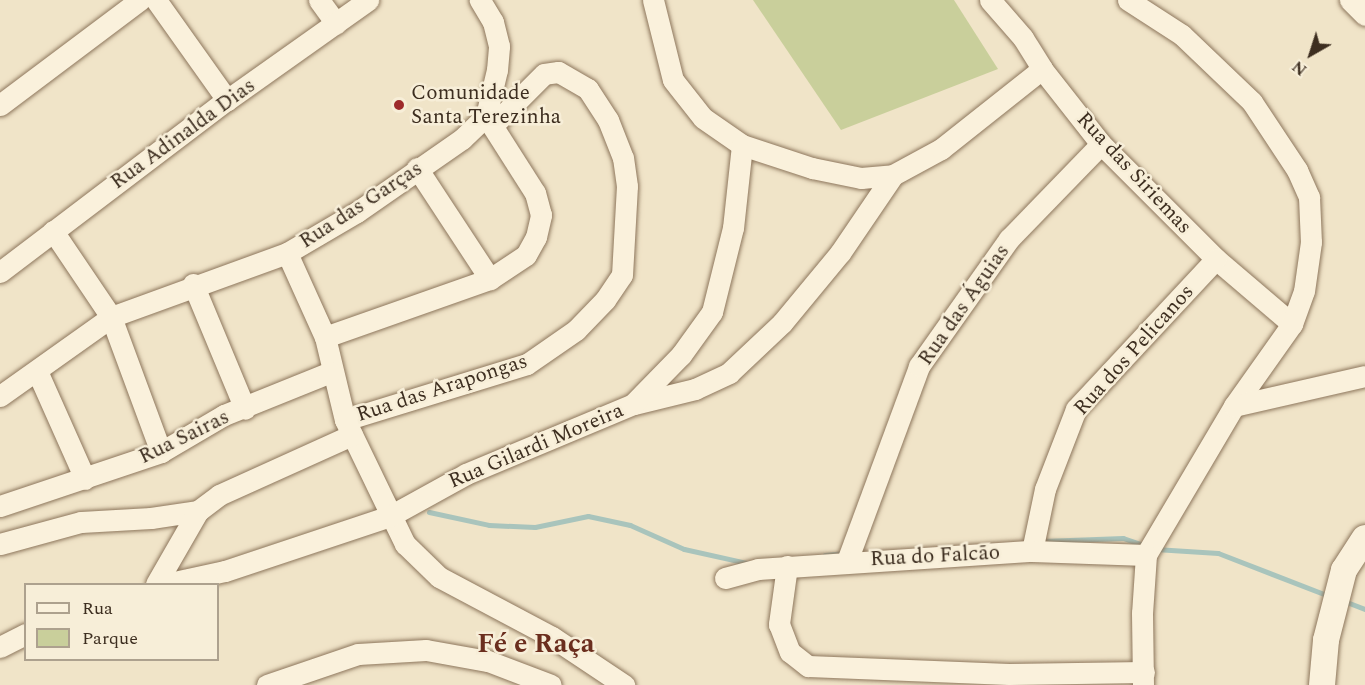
<!DOCTYPE html>
<html>
<head>
<meta charset="utf-8">
<style>
	body { margin:0 }
	#map { position:relative; width:1365px; height:685px; overflow:hidden; background:#f0e4c8; font-family:Spectral,serif }
	div>[style] { position:absolute }
	[style*='--x'] { left:calc(var(--x)*1px); top:calc(var(--y)*1px); width:calc(var(--w)*1px); rotate:calc(var(--a)*1deg) }
	.green>* { inset:0; background:#c9cf9b }
	.stream>* { height:5px; margin:-2.5px; padding:0 2.5px; transform-origin:2.5px; border-radius:2.5px; background:#a9c4bc }
	.roads { filter:drop-shadow(0 0 2px #8d765c) drop-shadow(0 0 2px #8d765c) }
	.minor>* { height:21px; margin:-10.5px; padding:0 10.5px; transform-origin:10.5px; border-radius:10.5px; background:#faf1dc }
	.tertiary>* { height:26px; margin:-13px; padding:0 13px; transform-origin:13px; border-radius:13px; background:#faf1dc }
	.dots>* { width:16px; height:16px; translate:-50% -50%; box-sizing:border-box; border:3px solid #f7eed8; border-radius:50% }
	span { translate:-50% -50%; white-space:nowrap; text-align:center; line-height:1.15; -webkit-text-stroke:5px #f7eed8; paint-order:stroke }
	.poi-label { font-size:21px; color:#3d2e20 }
	.left { translate:0 -50%; text-align:left }
	.street-label { font-size:21px; color:#3d2e20 }
	.district-label { font-size:27px; color:#6b2e1e; font-weight:700 }
	.legend { position:absolute; left:24px; top:583px; width:195px; height:78px; box-sizing:border-box; background:#f7eed8; border:2px solid #ada18e; margin:0; padding:8px 10px; list-style:none; font-size:18px; color:#3d2e20 }
	.legend li { display:flex; align-items:center; gap:12px; height:30px }
	.legend b { width:30px; border:2px solid #ada18e }
	.north { position:absolute; left:1281px; top:24px; width:60px; height:60px; -webkit-text-stroke:4px #f7eed8; paint-order:stroke; rotate:219deg; font-size:16px; font-weight:700; line-height:24px; text-align:center; color:#3d2e20 }
	.north::after { content:''; display:block; margin:auto; width:21px; height:27px; background:#3d2e20; clip-path:polygon(50% 0,100% 100%,50% 72%,0 100%) }
</style>
</head>
<body>
<div id="map">
	<div class="green">
		<i style="clip-path:polygon(753px 0,954px 0,998px 69px,841px 130px)"></i>
	</div>
	<div class="stream">
		<i style="--x:429;--y:512;--w:61;--a:12.2"></i>
		<i style="--x:489;--y:525;--w:46;--a:2.5"></i>
		<i style="--x:535;--y:527;--w:54;--a:-11.7"></i>
		<i style="--x:588;--y:516;--w:43;--a:12.1"></i>
		<i style="--x:630;--y:525;--w:59;--a:24"></i>
		<i style="--x:684;--y:549;--w:65;--a:12.5"></i>
		<i style="--x:1043;--y:541;--w:80;--a:-2.1"></i>
		<i style="--x:1123;--y:538;--w:24;--a:19"></i>
		<i style="--x:1155;--y:549;--w:63;--a:3.6"></i>
		<i style="--x:1218;--y:553;--w:119;--a:21.2"></i>
		<i style="--x:825;--y:555;--w:20;--a:-6"></i>
		<i style="--x:1344;--y:601;--w:22;--a:21"></i>
	</div>
	<div class="roads">
		<div class="minor">
			<i style="--x:156;--y:0;--w:123;--a:54.6"></i>
			<i style="--x:319;--y:0;--w:29;--a:54"></i>
			<i style="--x:653;--y:0;--w:82;--a:76"></i>
			<i style="--x:673;--y:80;--w:48;--a:51.7"></i>
			<i style="--x:703;--y:118;--w:47;--a:34.7"></i>
			<i style="--x:742;--y:145;--w:74;--a:18.2"></i>
			<i style="--x:812;--y:168;--w:50;--a:11.5"></i>
			<i style="--x:861;--y:178;--w:32;--a:-5"></i>
			<i style="--x:893;--y:175;--w:55;--a:-28.4"></i>
			<i style="--x:941;--y:149;--w:129;--a:-38.4"></i>
			<i style="--x:990;--y:0;--w:50;--a:49"></i>
			<i style="--x:1023;--y:38;--w:36;--a:58"></i>
			<i style="--x:1042;--y:69;--w:95;--a:51.8"></i>
			<i style="--x:1101;--y:144;--w:163;--a:45"></i>
			<i style="--x:1216;--y:259;--w:100;--a:40.5"></i>
			<i style="--x:1128;--y:0;--w:64;--a:32.9"></i>
			<i style="--x:1182;--y:35;--w:97;--a:43.7"></i>
			<i style="--x:1252;--y:102;--w:82;--a:56.5"></i>
			<i style="--x:1297;--y:170;--w:30;--a:66"></i>
			<i style="--x:1309;--y:197;--w:45;--a:87.5"></i>
			<i style="--x:1311;--y:242;--w:49;--a:98.1"></i>
			<i style="--x:1304;--y:291;--w:35;--a:110"></i>
			<i style="--x:1292;--y:324;--w:100;--a:125.3"></i>
			<i style="--x:1234;--y:406;--w:173;--a:120.6"></i>
			<i style="--x:1146;--y:555;--w:58;--a:93.9"></i>
			<i style="--x:1142;--y:613;--w:72;--a:89.2"></i>
			<i style="--x:1350;--y:0;--w:21;--a:45"></i>
			<i style="--x:0;--y:105;--w:175;--a:-36.9"></i>
			<i style="--x:417;--y:168;--w:133;--a:56.7"></i>
			<i style="--x:53;--y:231;--w:104;--a:56"></i>
			<i style="--x:111;--y:317;--w:144;--a:69.7"></i>
			<i style="--x:287;--y:253;--w:92;--a:65.7"></i>
			<i style="--x:325;--y:337;--w:85;--a:76.5"></i>
			<i style="--x:345;--y:420;--w:138;--a:64.2"></i>
			<i style="--x:405;--y:544;--w:47;--a:44.1"></i>
			<i style="--x:439;--y:577;--w:128;--a:28"></i>
			<i style="--x:552;--y:637;--w:87;--a:33.7"></i>
			<i style="--x:0;--y:272;--w:285;--a:-37.2"></i>
			<i style="--x:227;--y:100;--w:173;--a:-35.3"></i>
			<i style="--x:193;--y:284;--w:135;--a:67.4"></i>
			<i style="--x:325;--y:337;--w:175;--a:-19.4"></i>
			<i style="--x:490;--y:279;--w:43;--a:-33.7"></i>
			<i style="--x:526;--y:255;--w:21;--a:-61"></i>
			<i style="--x:536;--y:237;--w:23;--a:-77"></i>
			<i style="--x:541;--y:215;--w:23;--a:-105"></i>
			<i style="--x:535;--y:193;--w:91;--a:-122.5"></i>
			<i style="--x:37;--y:371;--w:118;--a:66"></i>
			<i style="--x:0;--y:396;--w:136;--a:-35.4"></i>
			<i style="--x:111;--y:317;--w:187;--a:-20"></i>
			<i style="--x:287;--y:253;--w:81;--a:-30.4"></i>
			<i style="--x:357;--y:212;--w:128;--a:-34.8"></i>
			<i style="--x:462;--y:139;--w:33;--a:-44"></i>
			<i style="--x:486;--y:116;--w:47;--a:-76.6"></i>
			<i style="--x:497;--y:70;--w:24;--a:-85"></i>
			<i style="--x:499;--y:46;--w:25;--a:-104"></i>
			<i style="--x:493;--y:22;--w:26;--a:-121"></i>
			<i style="--x:634;--y:404;--w:63;--a:-13.8"></i>
			<i style="--x:695;--y:389;--w:38;--a:-25"></i>
			<i style="--x:729;--y:373;--w:73;--a:-43.3"></i>
			<i style="--x:782;--y:323;--w:91;--a:-50.4"></i>
			<i style="--x:840;--y:253;--w:94;--a:-55.8"></i>
			<i style="--x:1234;--y:406;--w:134;--a:-12.9"></i>
			<i style="--x:345;--y:420;--w:190;--a:-17.1"></i>
			<i style="--x:527;--y:364;--w:60;--a:-34.8"></i>
			<i style="--x:576;--y:330;--w:42;--a:-46"></i>
			<i style="--x:605;--y:300;--w:30;--a:-56"></i>
			<i style="--x:622;--y:275;--w:89;--a:-86.8"></i>
			<i style="--x:627;--y:186;--w:28;--a:-98"></i>
			<i style="--x:623;--y:158;--w:41;--a:-111.5"></i>
			<i style="--x:608;--y:120;--w:37;--a:-123"></i>
			<i style="--x:588;--y:89;--w:34;--a:-150"></i>
			<i style="--x:558;--y:72;--w:14;--a:172"></i>
			<i style="--x:544;--y:74;--w:71;--a:135"></i>
			<i style="--x:0;--y:506;--w:170;--a:-18.5"></i>
			<i style="--x:161;--y:452;--w:73;--a:-30.4"></i>
			<i style="--x:224;--y:415;--w:115;--a:-21.9"></i>
			<i style="--x:0;--y:544;--w:84;--a:-15.2"></i>
			<i style="--x:81;--y:522;--w:70;--a:-3.3"></i>
			<i style="--x:151;--y:518;--w:48;--a:-8.5"></i>
			<i style="--x:1032;--y:551;--w:63;--a:-78.2"></i>
			<i style="--x:1045;--y:489;--w:86;--a:-68.8"></i>
			<i style="--x:1076;--y:409;--w:205;--a:-47"></i>
			<i style="--x:847;--y:561;--w:208;--a:-69.7"></i>
			<i style="--x:919;--y:366;--w:156;--a:-54.7"></i>
			<i style="--x:1009;--y:239;--w:132;--a:-45.9"></i>
			<i style="--x:787;--y:566;--w:59;--a:97.9"></i>
			<i style="--x:779;--y:624;--w:30;--a:69"></i>
			<i style="--x:790;--y:652;--w:23;--a:38"></i>
			<i style="--x:808;--y:666;--w:201;--a:2.3"></i>
			<i style="--x:1009;--y:674;--w:135;--a:-0.8"></i>
			<i style="--x:725;--y:578;--w:34;--a:-15"></i>
			<i style="--x:758;--y:569;--w:275;--a:-3.8"></i>
			<i style="--x:1032;--y:551;--w:114;--a:2"></i>
			<i style="--x:156;--y:584;--w:84;--a:-60.1"></i>
			<i style="--x:198;--y:511;--w:26;--a:-37"></i>
			<i style="--x:219;--y:495;--w:146;--a:-24.3"></i>
			<i style="--x:165;--y:584;--w:61;--a:-12.2"></i>
			<i style="--x:225;--y:571;--w:174;--a:-18.4"></i>
			<i style="--x:390;--y:516;--w:87;--a:-28.9"></i>
			<i style="--x:466;--y:474;--w:181;--a:-22.7"></i>
			<i style="--x:633;--y:404;--w:69;--a:-45.6"></i>
			<i style="--x:681;--y:355;--w:53;--a:-54.2"></i>
			<i style="--x:712;--y:312;--w:87;--a:-76"></i>
			<i style="--x:733;--y:228;--w:83;--a:-83.8"></i>
			<i style="--x:0;--y:647;--w:29;--a:-27"></i>
			<i style="--x:267;--y:685;--w:96;--a:-18.8"></i>
			<i style="--x:358;--y:654;--w:68;--a:-3.4"></i>
			<i style="--x:426;--y:650;--w:63;--a:10.1"></i>
			<i style="--x:488;--y:661;--w:67;--a:20.9"></i>
		</div>
		<div class="tertiary">
			<i style="--x:1322;--y:685;--w:45;--a:-84.9"></i>
			<i style="--x:1326;--y:640;--w:72;--a:-75.6"></i>
			<i style="--x:1344;--y:570;--w:38;--a:-57"></i>
		</div>
	</div>
	<div class="dots">
		<i style="left:399px;top:105px;background:#9e2a2b"></i>
	</div>
	<div class="poi-label">
		<span class="left" style="left:411px;top:105px">Comunidade<br>Santa Terezinha</span>
	</div>
	<div class="street-label">
		<span style="left:183px;top:134px;rotate:-36deg">Rua Adinalda Dias</span>
		<span style="left:1134px;top:173px;rotate:47deg">Rua das Siriemas</span>
		<span style="left:361px;top:205px;rotate:-33deg">Rua das Garças</span>
		<span style="left:964px;top:305px;rotate:-55deg">Rua das Águias</span>
		<span style="left:1134px;top:350px;rotate:-48deg">Rua dos Pelicanos</span>
		<span style="left:442px;top:388px;rotate:-18deg">Rua das Arapongas</span>
		<span style="left:184px;top:437px;rotate:-26deg">Rua Sairas</span>
		<span style="left:536px;top:446px;rotate:-23deg">Rua Gilardi Moreira</span>
		<span style="left:935px;top:556px;rotate:-3deg">Rua do Falcão</span>
	</div>
	<div class="district-label">
		<span style="left:536px;top:645px">Fé e Raça</span>
	</div>
	<ul class="legend">
	<li><b style="height:8px;background:#faf1dc"></b>Rua</li>
	<li><b style="height:16px;background:#c9cf9b"></b>Parque</li>
	</ul>
	<div class="north">N</div>
</div>
</body>
</html>
